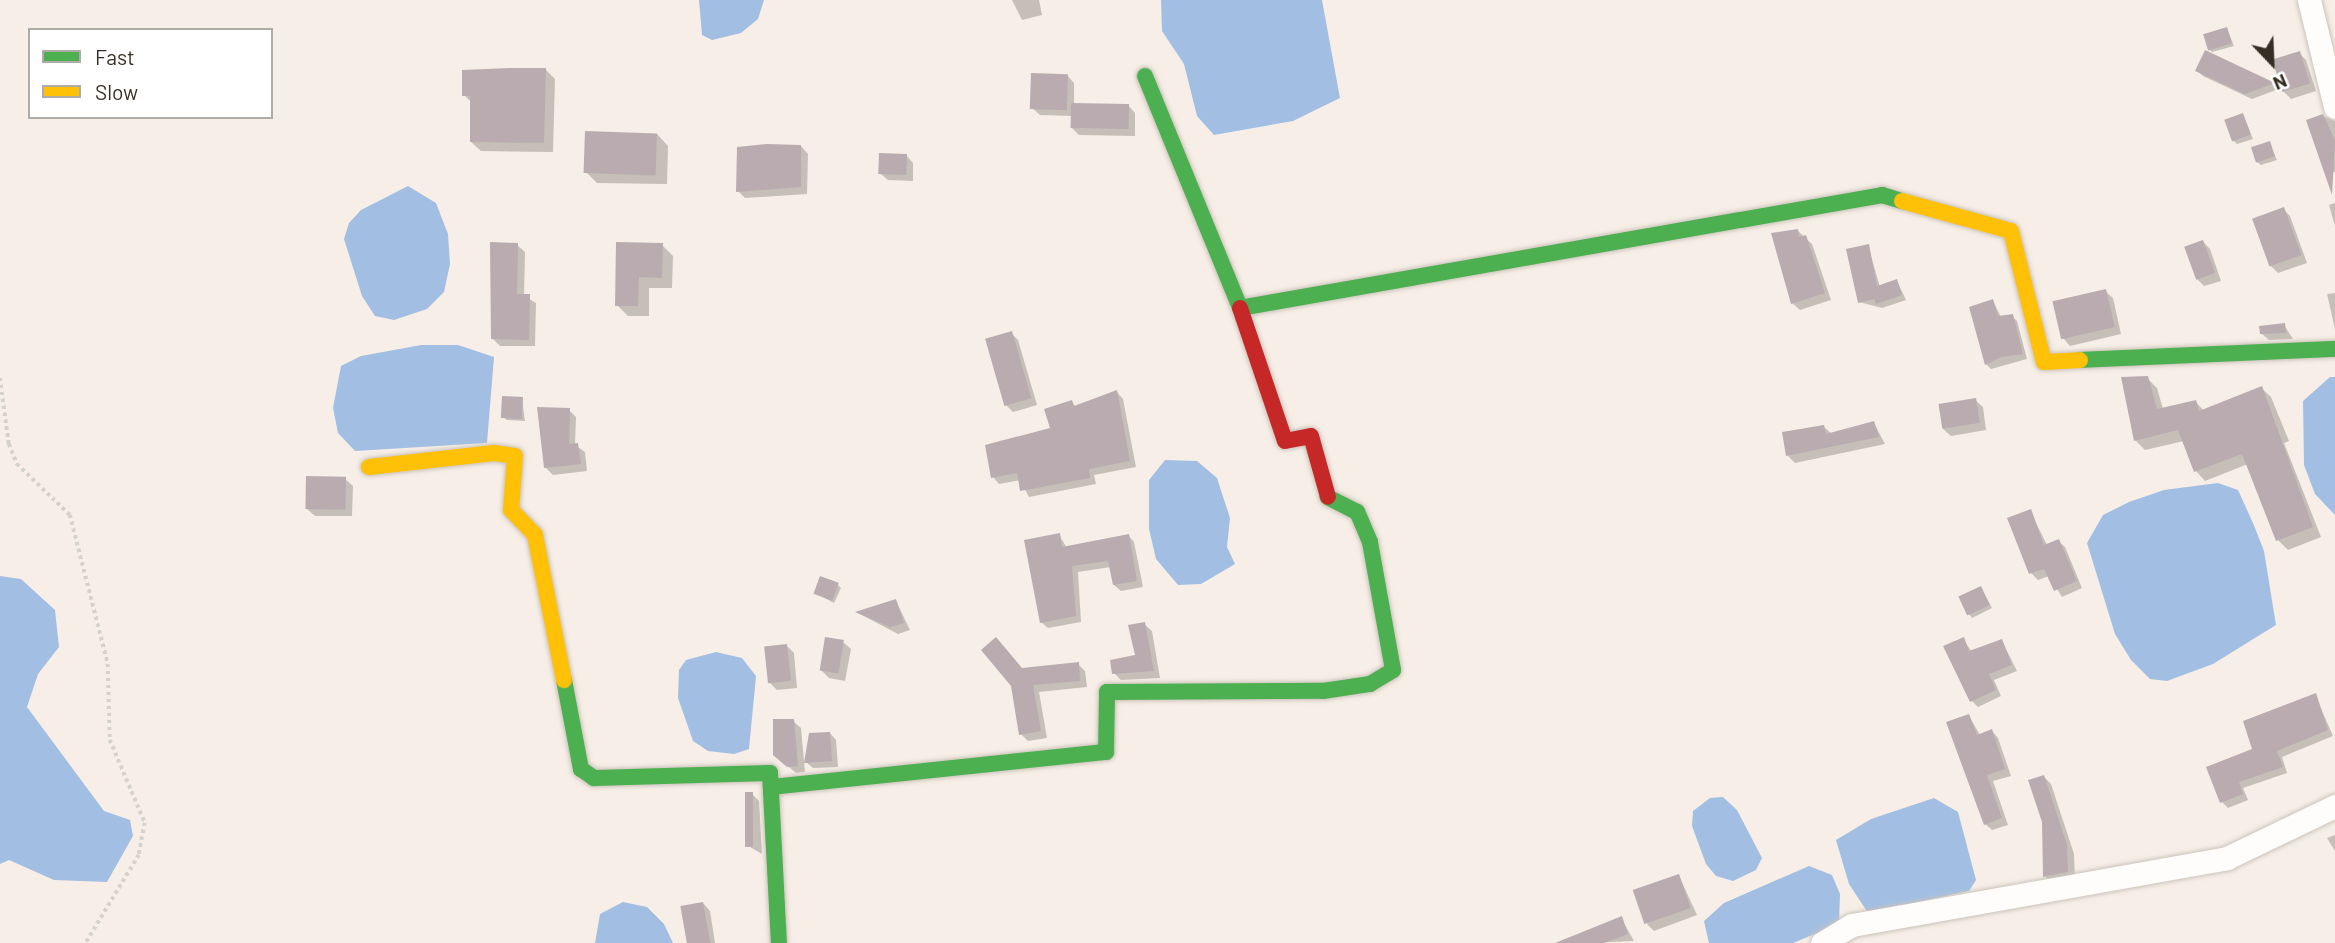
<!DOCTYPE html>
<html>
<head>
<meta charset="utf-8">
<style>
	body { margin:0 }
	#map { position:relative; width:2335px; height:943px; overflow:hidden; background:#f7efe7; font-family:Barlow,sans-serif }
	div>[style] { position:absolute }
	[style*='--x'] { left:calc(var(--x)*1px); top:calc(var(--y)*1px); width:calc(var(--w)*1px); rotate:calc(var(--a)*1deg) }
	.water>* { inset:0; background:#a2bfe3 }
	.shadow>* { inset:0; background:#0003 }
	.building>* { inset:0; background:#b9abb0; transform-origin:0 0 }
	.path>* { height:3.5px; margin-top:-1.75px; transform-origin:0; background:repeating-linear-gradient(90deg,#d5d1cd 0 3.5px,transparent 0 7px) }
	.roads { filter:drop-shadow(0 0 2px #cbc3bb) drop-shadow(0 0 2px #cbc3bb) }
	.street>* { height:23px; margin:-11.5px; padding:0 11.5px; transform-origin:11.5px; border-radius:11.5px; background:#fefdfb }
	.fast>* { height:16px; margin:-8px; padding:0 8px; transform-origin:8px; border-radius:8px; background:#4caf50 }
	.slow>* { height:16px; margin:-8px; padding:0 8px; transform-origin:8px; border-radius:8px; background:#ffc107 }
	.jam>* { height:16px; margin:-8px; padding:0 8px; transform-origin:8px; border-radius:8px; background:#c62828 }
	span { translate:-50% -50%; white-space:nowrap; text-align:center; line-height:1.15; -webkit-text-stroke:7px #fff; paint-order:stroke }
	.legend { position:absolute; left:28px; top:28px; width:245px; height:91px; box-sizing:border-box; background:#fff; border:2px solid #afaba7; margin:0; padding:9px 12px; list-style:none; font-size:21px; color:#362e24 }
	.legend li { display:flex; align-items:center; gap:14px; height:35px }
	.legend b { width:35px; border:2px solid #afaba7 }
	.north { position:absolute; left:2237px; top:28px; width:70px; height:70px; -webkit-text-stroke:5px #fff; paint-order:stroke; rotate:157deg; font-size:19px; font-weight:700; line-height:28px; text-align:center; color:#362e24 }
	.north::after { content:''; display:block; margin:auto; width:24px; height:32px; background:#362e24; clip-path:polygon(50% 0,100% 100%,50% 72%,0 100%) }
</style>
</head>
<body>
<div id="map">
	<div class="water">
		<i style="clip-path:polygon(699px 0,764px 0,758px 19px,741px 33px,712px 40px,702px 35px)"></i>
		<i style="clip-path:polygon(1161px 0,1322px 0,1340px 98px,1293px 121px,1214px 135px,1197px 116px,1184px 64px,1162px 31px)"></i>
		<i style="clip-path:polygon(408px 186px,436px 203px,448px 234px,450px 264px,444px 292px,427px 309px,394px 320px,375px 316px,362px 296px,344px 239px,349px 223px,361px 210px)"></i>
		<i style="clip-path:polygon(421px 345px,458px 345px,494px 357px,487px 443px,355px 451px,338px 433px,333px 408px,341px 366px,361px 356px)"></i>
		<i style="clip-path:polygon(2330px 377px,2335px 377px,2335px 515px,2315px 494px,2304px 465px,2303px 401px)"></i>
		<i style="clip-path:polygon(1165px 460px,1197px 461px,1217px 478px,1230px 518px,1227px 547px,1235px 564px,1201px 584px,1178px 585px,1156px 559px,1149px 529px,1149px 480px)"></i>
		<i style="clip-path:polygon(2218px 483px,2238px 490px,2253px 523px,2264px 551px,2276px 625px,2213px 664px,2167px 681px,2150px 679px,2131px 660px,2115px 634px,2087px 543px,2103px 515px,2129px 502px,2164px 490px)"></i>
		<i style="clip-path:polygon(0 576px,21px 579px,55px 610px,59px 647px,38px 674px,27px 707px,104px 811px,130px 820px,133px 836px,107px 882px,54px 880px,9px 860px,0 864px)"></i>
		<i style="clip-path:polygon(716px 652px,742px 658px,756px 676px,749px 749px,734px 754px,708px 751px,693px 741px,678px 698px,679px 670px,686px 660px)"></i>
		<i style="clip-path:polygon(1723px 797px,1737px 810px,1762px 858px,1756px 870px,1733px 881px,1716px 876px,1706px 864px,1692px 826px,1693px 811px,1710px 798px)"></i>
		<i style="clip-path:polygon(1934px 798px,1958px 812px,1976px 880px,1969px 891px,1868px 913px,1849px 884px,1836px 840px,1871px 819px)"></i>
		<i style="clip-path:polygon(1809px 866px,1832px 875px,1840px 894px,1839px 924px,1793px 943px,1709px 943px,1704px 921px,1724px 903px)"></i>
		<i style="clip-path:polygon(623px 902px,647px 907px,664px 924px,673px 943px,595px 943px,600px 914px)"></i>
	</div>
	<div class="shadow">
		<i style="clip-path:polygon(1012px 0,1039px 0,1042px 15px,1022px 20px)"></i>
		<i style="clip-path:polygon(2227px 29px,2234px 46px,2212px 52px,2209px 49px)"></i>
		<i style="clip-path:polygon(2206px 52px,2274px 85px,2279px 89px,2252px 99px,2203px 76px,2197px 70px)"></i>
		<i style="clip-path:polygon(2299px 53px,2306px 60px,2316px 91px,2291px 99px,2284px 92px)"></i>
		<i style="clip-path:polygon(546px 70px,555px 79px,553px 152px,481px 151px,471px 142px,472px 103px,464px 95px)"></i>
		<i style="clip-path:polygon(1067px 75px,1074px 83px,1074px 105px,1128px 105px,1135px 113px,1135px 136px,1079px 135px,1072px 128px,1073px 116px,1040px 115px,1032px 108px)"></i>
		<i style="clip-path:polygon(2243px 115px,2253px 139px,2237px 144px,2234px 141px)"></i>
		<i style="clip-path:polygon(2323px 116px,2335px 121px,2335px 172px,2331px 173px)"></i>
		<i style="clip-path:polygon(657px 134px,668px 146px,667px 184px,597px 183px,586px 172px)"></i>
		<i style="clip-path:polygon(2269px 143px,2277px 160px,2261px 165px,2257px 162px)"></i>
		<i style="clip-path:polygon(801px 146px,808px 154px,807px 194px,745px 198px,738px 191px)"></i>
		<i style="clip-path:polygon(906px 155px,913px 163px,913px 181px,888px 180px,880px 173px)"></i>
		<i style="clip-path:polygon(2335px 203px,2335px 226px,2329px 205px)"></i>
		<i style="clip-path:polygon(2283px 209px,2290px 216px,2307px 263px,2278px 273px,2271px 266px)"></i>
		<i style="clip-path:polygon(1797px 230px,1812px 244px,1831px 300px,1800px 310px,1792px 303px)"></i>
		<i style="clip-path:polygon(2203px 242px,2210px 249px,2221px 281px,2204px 286px,2197px 279px)"></i>
		<i style="clip-path:polygon(517px 245px,525px 252px,524px 296px,536px 303px,535px 346px,500px 346px,492px 338px)"></i>
		<i style="clip-path:polygon(662px 245px,673px 256px,672px 288px,649px 288px,649px 316px,628px 316px,617px 305px)"></i>
		<i style="clip-path:polygon(1868px 246px,1880px 287px,1897px 281px,1906px 300px,1882px 308px,1859px 302px)"></i>
		<i style="clip-path:polygon(2105px 291px,2113px 298px,2121px 334px,2070px 346px,2063px 338px)"></i>
		<i style="clip-path:polygon(2335px 293px,2335px 329px,2327px 294px)"></i>
		<i style="clip-path:polygon(1993px 301px,2001px 317px,2012px 316px,2017px 321px,2027px 359px,1991px 369px,1986px 364px)"></i>
		<i style="clip-path:polygon(2284px 325px,2293px 339px,2269px 340px,2261px 333px)"></i>
		<i style="clip-path:polygon(1011px 333px,1018px 340px,1037px 405px,1013px 412px,1006px 405px)"></i>
		<i style="clip-path:polygon(2147px 378px,2157px 388px,2163px 409px,2195px 401px,2204px 411px,2261px 388px,2271px 397px,2289px 441px,2284px 443px,2321px 537px,2288px 550px,2278px 540px,2248px 464px,2205px 481px,2196px 471px,2184px 441px,2145px 450px,2136px 441px)"></i>
		<i style="clip-path:polygon(1117px 392px,1123px 399px,1136px 467px,1094px 475px,1096px 484px,1029px 497px,1020px 480px,999px 484px,993px 477px,1053px 430px,1071px 402px,1076px 407px)"></i>
		<i style="clip-path:polygon(522px 399px,525px 421px,507px 420px,503px 417px)"></i>
		<i style="clip-path:polygon(1975px 400px,1983px 407px,1986px 430px,1951px 436px,1943px 429px)"></i>
		<i style="clip-path:polygon(569px 410px,576px 417px,575px 445px,585px 452px,587px 471px,553px 475px,546px 468px)"></i>
		<i style="clip-path:polygon(1874px 423px,1885px 444px,1795px 463px,1788px 456px,1824px 427px,1832px 434px)"></i>
		<i style="clip-path:polygon(345px 479px,353px 486px,352px 516px,315px 516px,307px 509px)"></i>
		<i style="clip-path:polygon(2030px 511px,2047px 545px,2058px 541px,2065px 547px,2082px 588px,2062px 597px,2049px 576px,2038px 580px,2031px 573px)"></i>
		<i style="clip-path:polygon(1059px 535px,1067px 548px,1128px 535px,1134px 542px,1143px 587px,1121px 591px,1114px 585px,1111px 567px,1078px 572px,1081px 622px,1048px 628px,1041px 622px)"></i>
		<i style="clip-path:polygon(838px 585px,841px 588px,834px 603px,815px 593px)"></i>
		<i style="clip-path:polygon(1981px 588px,1992px 608px,1972px 618px,1969px 614px)"></i>
		<i style="clip-path:polygon(896px 601px,910px 630px,898px 634px,858px 613px)"></i>
		<i style="clip-path:polygon(1144px 624px,1152px 631px,1160px 678px,1121px 680px,1114px 673px,1137px 657px)"></i>
		<i style="clip-path:polygon(1963px 639px,1972px 652px,2002px 641px,2017px 671px,1994px 680px,2001px 696px,1978px 707px,1972px 701px)"></i>
		<i style="clip-path:polygon(843px 642px,851px 649px,845px 681px,829px 678px,822px 671px)"></i>
		<i style="clip-path:polygon(787px 646px,794px 653px,797px 688px,777px 690px,769px 682px)"></i>
		<i style="clip-path:polygon(1078px 664px,1085px 671px,1087px 687px,1039px 692px,1047px 738px,1028px 741px,1021px 734px,1013px 686px,1022px 670px)"></i>
		<i style="clip-path:polygon(2315px 695px,2333px 736px,2282px 757px,2287px 773px,2243px 788px,2248px 800px,2228px 808px,2222px 802px,2254px 750px)"></i>
		<i style="clip-path:polygon(1969px 716px,1980px 735px,1992px 731px,1998px 738px,2011px 776px,1993px 781px,2008px 825px,1992px 830px,1985px 824px)"></i>
		<i style="clip-path:polygon(793px 721px,801px 728px,805px 772px,796px 773px,783px 762px)"></i>
		<i style="clip-path:polygon(830px 733px,836px 740px,838px 767px,813px 768px,806px 762px)"></i>
		<i style="clip-path:polygon(2044px 777px,2051px 784px,2074px 854px,2075px 879px,2052px 883px,2045px 876px)"></i>
		<i style="clip-path:polygon(752px 794px,759px 801px,762px 854px,750px 847px)"></i>
		<i style="clip-path:polygon(2335px 835px,2335px 851px,2327px 838px)"></i>
		<i style="clip-path:polygon(1679px 876px,1697px 915px,1654px 931px,1647px 924px)"></i>
		<i style="clip-path:polygon(703px 903px,710px 911px,715px 943px,688px 943px)"></i>
		<i style="clip-path:polygon(1621px 918px,1634px 941px,1589px 943px)"></i>
	</div>
	<div class="building">
		<i style="left:2227px;top:27px;width:17px;height:25px;rotate:73deg"></i>
		<i style="clip-path:polygon(2205px 50px,2275px 83px,2245px 94px,2195px 71px)"></i>
		<i style="left:2300px;top:51px;width:34px;height:29px;rotate:73deg"></i>
		<i style="clip-path:polygon(510px 68px,546px 68px,544px 143px,470px 142px,470px 96px,462px 96px,462px 70px)"></i>
		<i style="left:1031px;top:73px;width:37px;height:36px;rotate:2deg"></i>
		<i style="left:1071px;top:103px;width:58px;height:25px;rotate:1deg"></i>
		<i style="left:2243px;top:113px;width:23px;height:20px;rotate:70deg"></i>
		<i style="clip-path:polygon(2323px 114px,2335px 141px,2332px 195px,2306px 120px)"></i>
		<i style="left:585px;top:131px;width:72px;height:42px;rotate:2deg"></i>
		<i style="left:2270px;top:141px;width:16px;height:20px;rotate:72deg"></i>
		<i style="clip-path:polygon(767px 144px,801px 145px,801px 187px,736px 192px,737px 147px)"></i>
		<i style="left:879px;top:153px;width:28px;height:21px;rotate:2deg"></i>
		<i style="left:2284px;top:207px;width:51px;height:34px;rotate:70deg"></i>
		<i style="clip-path:polygon(1798px 229px,1799px 237px,1806px 235px,1825px 293px,1791px 304px,1771px 233px)"></i>
		<i style="left:2203px;top:240px;width:35px;height:20px;rotate:70deg"></i>
		<i style="clip-path:polygon(490px 242px,518px 243px,517px 294px,530px 294px,529px 340px,491px 339px)"></i>
		<i style="clip-path:polygon(616px 242px,663px 243px,662px 278px,639px 277px,638px 306px,615px 306px)"></i>
		<i style="clip-path:polygon(1869px 244px,1877px 286px,1897px 279px,1902px 295px,1876px 304px,1874px 299px,1858px 303px,1846px 249px)"></i>
		<i style="left:2106px;top:289px;width:39px;height:55px;rotate:77deg"></i>
		<i style="clip-path:polygon(1993px 299px,1998px 316px,2013px 314px,2023px 354px,2001px 357px,1985px 365px,1969px 307px)"></i>
		<i style="clip-path:polygon(2285px 323px,2286px 333px,2260px 334px,2259px 326px)"></i>
		<i style="left:1012px;top:331px;width:70px;height:28px;rotate:74deg"></i>
		<i style="clip-path:polygon(2148px 376px,2157px 409px,2196px 400px,2199px 411px,2262px 386px,2313px 527px,2276px 541px,2242px 454px,2194px 472px,2178px 430px,2134px 441px,2121px 377px)"></i>
		<i style="clip-path:polygon(1117px 390px,1130px 461px,1089px 469px,1090px 478px,1020px 491px,1017px 473px,991px 478px,985px 445px,1050px 428px,1044px 409px,1072px 400px,1074px 406px)"></i>
		<i style="left:502px;top:396px;width:21px;height:22px;rotate:3deg"></i>
		<i style="left:1976px;top:398px;width:25px;height:38px;rotate:81deg"></i>
		<i style="clip-path:polygon(537px 407px,570px 408px,569px 444px,578px 443px,581px 464px,544px 468px)"></i>
		<i style="clip-path:polygon(1874px 421px,1879px 437px,1786px 456px,1782px 432px,1824px 425px,1826px 434px)"></i>
		<i style="left:306px;top:476px;width:40px;height:33px;rotate:1deg"></i>
		<i style="clip-path:polygon(2031px 509px,2044px 545px,2059px 539px,2077px 581px,2054px 591px,2044px 569px,2029px 574px,2007px 518px)"></i>
		<i style="clip-path:polygon(1060px 533px,1062px 547px,1129px 534px,1137px 581px,1113px 585px,1108px 561px,1072px 566px,1076px 616px,1040px 623px,1024px 540px)"></i>
		<i style="left:820px;top:576px;width:20px;height:19px;rotate:20deg"></i>
		<i style="left:1981px;top:586px;width:21px;height:25px;rotate:65deg"></i>
		<i style="clip-path:polygon(896px 599px,904px 623px,890px 627px,855px 612px)"></i>
		<i style="clip-path:polygon(1145px 622px,1154px 671px,1112px 674px,1110px 660px,1135px 655px,1128px 625px)"></i>
		<i style="left:825px;top:637px;width:19px;height:34px;rotate:9deg"></i>
		<i style="clip-path:polygon(996px 637px,1022px 668px,1079px 662px,1080px 681px,1033px 685px,1041px 731px,1019px 735px,1011px 686px,981px 650px)"></i>
		<i style="clip-path:polygon(1964px 637px,1969px 651px,2002px 639px,2012px 665px,1989px 674px,1996px 690px,1970px 702px,1943px 646px)"></i>
		<i style="left:787px;top:644px;width:37px;height:23px;rotate:84deg"></i>
		<i style="clip-path:polygon(2316px 693px,2328px 730px,2277px 751px,2283px 767px,2239px 782px,2243px 794px,2220px 803px,2206px 767px,2252px 749px,2243px 721px)"></i>
		<i style="clip-path:polygon(1969px 714px,1977px 735px,1992px 729px,2005px 769px,1987px 775px,2002px 818px,1984px 825px,1946px 722px)"></i>
		<i style="clip-path:polygon(773px 719px,794px 719px,798px 766px,787px 767px,773px 755px)"></i>
		<i style="clip-path:polygon(830px 732px,832px 761px,804px 763px,809px 733px)"></i>
		<i style="clip-path:polygon(2044px 775px,2067px 845px,2068px 872px,2043px 877px,2042px 822px,2028px 780px)"></i>
		<i style="left:745px;top:792px;width:8px;height:55px"></i>
		<i style="left:1679px;top:874px;width:36px;height:49px;rotate:71deg"></i>
		<i style="left:703px;top:902px;width:42px;height:23px;rotate:80deg"></i>
		<i style="clip-path:polygon(1622px 916px,1628px 934px,1604px 943px,1555px 943px)"></i>
	</div>
	<div class="path">
		<i style="--x:0;--y:378;--w:67;--a:82.2"></i>
		<i style="--x:9;--y:444;--w:22;--a:68"></i>
		<i style="--x:17;--y:464;--w:74;--a:43.9"></i>
		<i style="--x:70;--y:515;--w:154;--a:75.7"></i>
		<i style="--x:108;--y:664;--w:76;--a:88.5"></i>
		<i style="--x:110;--y:740;--w:90;--a:67.1"></i>
		<i style="--x:145;--y:823;--w:33;--a:101"></i>
		<i style="--x:139;--y:855;--w:103;--a:121.1"></i>
	</div>
	<div class="roads">
		<div class="street">
			<i style="--x:2309;--y:0;--w:110;--a:76.3"></i>
			<i style="--x:1822;--y:943;--w:35;--a:-31"></i>
			<i style="--x:1852;--y:925;--w:381;--a:-10.1"></i>
			<i style="--x:2227;--y:858;--w:120;--a:-25.7"></i>
		</div>
		<div class="fast">
			<i style="--x:1145;--y:76;--w:251;--a:67.7"></i>
			<i style="--x:1240;--y:308;--w:652;--a:-9.98"></i>
			<i style="--x:1882;--y:195;--w:21;--a:17"></i>
			<i style="--x:2080;--y:360;--w:255;--a:-2.5"></i>
			<i style="--x:564;--y:680;--w:91;--a:79.2"></i>
			<i style="--x:581;--y:769;--w:16;--a:35"></i>
			<i style="--x:594;--y:778;--w:176;--a:-1.6"></i>
			<i style="--x:770;--y:773;--w:170;--a:87"></i>
			<i style="--x:771;--y:787;--w:337;--a:-6"></i>
			<i style="--x:1106;--y:752;--w:60;--a:-89"></i>
			<i style="--x:1107;--y:692;--w:216;--a:-0.3"></i>
			<i style="--x:1323;--y:691;--w:48;--a:-8.5"></i>
			<i style="--x:1370;--y:684;--w:27;--a:-31"></i>
			<i style="--x:1393;--y:670;--w:130;--a:-100.2"></i>
			<i style="--x:1370;--y:542;--w:33;--a:-113"></i>
			<i style="--x:1357;--y:512;--w:33;--a:-153"></i>
		</div>
		<div class="slow">
			<i style="--x:1902;--y:201;--w:113;--a:15.4"></i>
			<i style="--x:2011;--y:231;--w:135;--a:75.9"></i>
			<i style="--x:2044;--y:362;--w:36;--a:-3"></i>
			<i style="--x:369;--y:467;--w:126;--a:-6.4"></i>
			<i style="--x:494;--y:453;--w:21;--a:8"></i>
			<i style="--x:515;--y:456;--w:54;--a:94.2"></i>
			<i style="--x:511;--y:510;--w:35;--a:46"></i>
			<i style="--x:535;--y:535;--w:148;--a:78.7"></i>
		</div>
		<div class="jam">
			<i style="--x:1240;--y:308;--w:140;--a:71.3"></i>
			<i style="--x:1285;--y:441;--w:26;--a:-11"></i>
			<i style="--x:1311;--y:436;--w:63;--a:74.4"></i>
		</div>
	</div>
	<ul class="legend">
	<li><b style="height:9px;background:#4caf50"></b>Fast</li>
	<li><b style="height:9px;background:#ffc107"></b>Slow</li>
	</ul>
	<div class="north">N</div>
</div>
</body>
</html>
